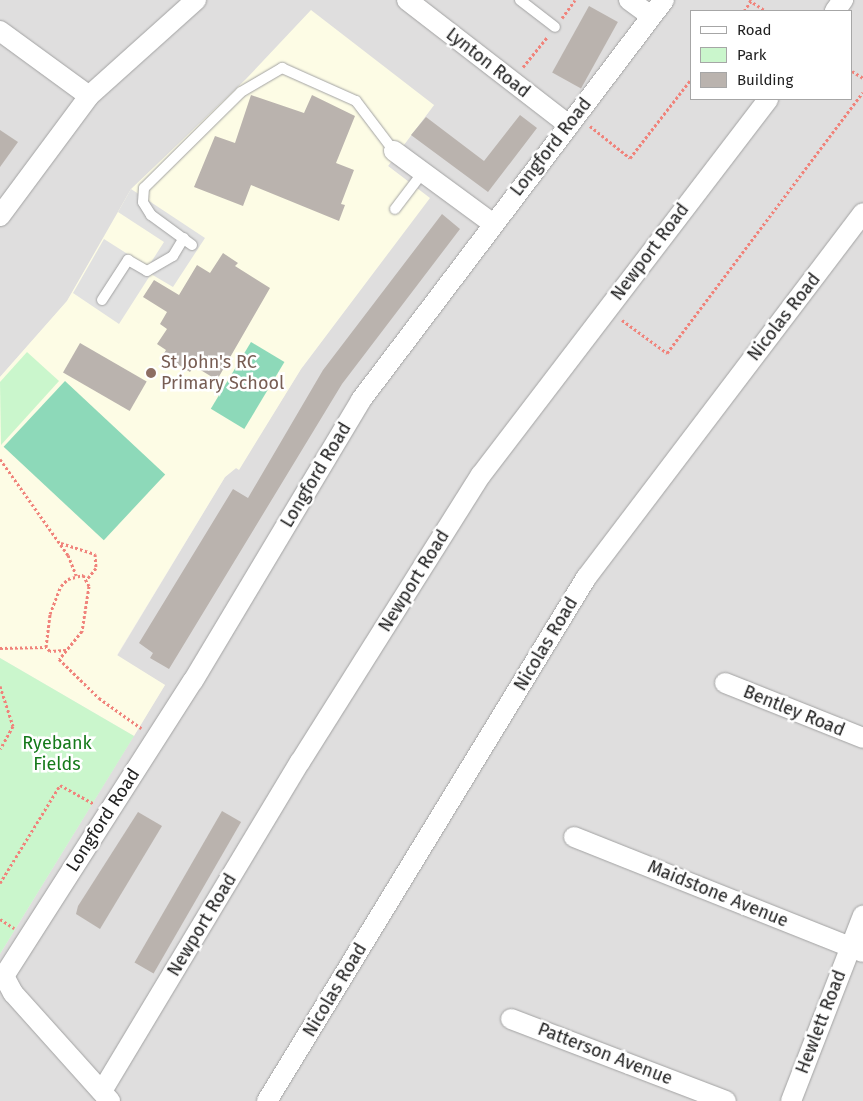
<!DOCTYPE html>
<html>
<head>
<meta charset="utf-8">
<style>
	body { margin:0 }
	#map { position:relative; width:863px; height:1101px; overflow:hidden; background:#f1eee9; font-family:"Fira Sans",sans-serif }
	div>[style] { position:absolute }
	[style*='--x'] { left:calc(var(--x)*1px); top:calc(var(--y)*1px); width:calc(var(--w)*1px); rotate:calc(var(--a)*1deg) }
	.residential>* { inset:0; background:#dfdede }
	.education>* { inset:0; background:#fdfce5 }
	.park>* { inset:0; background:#caf6cc }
	.pitch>* { inset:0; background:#8dd9b9; transform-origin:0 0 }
	.parking>* { inset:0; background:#e1e1e1 }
	.building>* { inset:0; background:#bab3ae; transform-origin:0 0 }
	.path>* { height:3px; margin-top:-1.5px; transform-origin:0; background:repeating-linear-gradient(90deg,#f0837b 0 2.5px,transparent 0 5px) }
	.roads { filter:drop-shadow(0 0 1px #a2a2a2) drop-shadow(0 0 1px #a2a2a2) }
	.lane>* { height:10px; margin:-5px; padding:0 5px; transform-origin:5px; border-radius:5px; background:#fff }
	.street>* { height:20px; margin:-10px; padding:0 10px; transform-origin:10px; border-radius:10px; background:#fff }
	.dots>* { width:14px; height:14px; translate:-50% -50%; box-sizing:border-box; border:2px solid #fff; border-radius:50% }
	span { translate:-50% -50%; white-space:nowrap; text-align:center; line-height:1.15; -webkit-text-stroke:5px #fff; paint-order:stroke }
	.street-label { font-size:18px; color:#212121 }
	.education-label { font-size:18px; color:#785e54 }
	.left { translate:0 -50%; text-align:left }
	.park-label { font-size:18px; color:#157a1a }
	.legend { position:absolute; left:690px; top:10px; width:162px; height:90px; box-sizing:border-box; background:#fff; border:1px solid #a6a6a6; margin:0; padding:6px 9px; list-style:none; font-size:15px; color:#212121 }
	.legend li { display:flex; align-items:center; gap:10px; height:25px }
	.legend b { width:25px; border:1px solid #a6a6a6 }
</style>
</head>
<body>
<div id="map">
	<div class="residential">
		<i style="clip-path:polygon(evenodd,0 0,863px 0,863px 1101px,0 1101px,0 954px,165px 685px,117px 656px,225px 477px,236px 468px,239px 469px,301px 369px,429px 198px,388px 166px,434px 105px,258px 68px,132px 189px,67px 301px,0 377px,0 0,692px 11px,852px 11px,852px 99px,692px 99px,692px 11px)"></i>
	</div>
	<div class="education">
		<i style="clip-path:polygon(311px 10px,434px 105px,388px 166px,430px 198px,301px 369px,239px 470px,236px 468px,225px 477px,117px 655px,165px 685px,134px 736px,0 658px,0 377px,67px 301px,131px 189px,246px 79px)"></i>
	</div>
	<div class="park">
		<i style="clip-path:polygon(27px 352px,59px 381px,1px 445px,0 382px)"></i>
		<i style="clip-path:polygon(0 658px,134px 736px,0 954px)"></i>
	</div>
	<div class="pitch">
		<i style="left:251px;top:342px;width:39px;height:78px;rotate:31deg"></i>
		<i style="left:65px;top:381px;width:137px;height:90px;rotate:43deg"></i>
	</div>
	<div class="parking">
		<i style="clip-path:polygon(131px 189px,205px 238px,173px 287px,151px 274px,119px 324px,73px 293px,104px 239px,148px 267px,164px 242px,118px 212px)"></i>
	</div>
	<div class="building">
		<i style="left:589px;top:6px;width:33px;height:76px;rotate:29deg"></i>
		<i style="clip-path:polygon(251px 95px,304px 113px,312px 95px,355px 116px,336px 163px,354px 170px,341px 204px,345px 205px,339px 221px,251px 185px,243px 206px,194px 187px,215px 136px,235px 143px)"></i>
		<i style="clip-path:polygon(520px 115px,537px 128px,488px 192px,411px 135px,426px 117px,484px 161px)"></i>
		<i style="clip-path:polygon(0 130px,18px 142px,0 167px)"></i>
		<i style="clip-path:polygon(442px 214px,460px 229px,342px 384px,169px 669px,150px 658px,153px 653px,139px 643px,233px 489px,248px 498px,323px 370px)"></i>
		<i style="clip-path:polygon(223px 253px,238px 263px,235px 266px,270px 288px,217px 380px,194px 366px,190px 372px,163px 355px,166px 350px,157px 344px,167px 329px,160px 324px,167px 312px,143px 297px,154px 280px,179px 295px,197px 265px,210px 273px)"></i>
		<i style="left:80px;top:343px;width:77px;height:34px;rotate:30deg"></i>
		<i style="left:222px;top:811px;width:22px;height:175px;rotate:30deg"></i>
		<i style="clip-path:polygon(138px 812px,162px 826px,100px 929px,76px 914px,78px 906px)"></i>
	</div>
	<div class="path">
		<i style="--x:749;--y:0;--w:20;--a:33"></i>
		<i style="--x:744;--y:11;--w:12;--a:-55"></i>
		<i style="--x:562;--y:18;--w:22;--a:-54"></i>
		<i style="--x:523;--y:67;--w:38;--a:-51"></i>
		<i style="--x:852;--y:71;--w:13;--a:32"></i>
		<i style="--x:590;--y:126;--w:51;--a:38.7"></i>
		<i style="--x:630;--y:158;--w:101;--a:-52.2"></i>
		<i style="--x:622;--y:320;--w:56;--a:36.3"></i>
		<i style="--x:667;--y:353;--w:326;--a:-53.1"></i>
		<i style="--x:0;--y:459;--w:118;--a:54.7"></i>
		<i style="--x:68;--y:555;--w:22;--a:68"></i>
		<i style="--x:61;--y:543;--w:36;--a:18"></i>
		<i style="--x:95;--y:554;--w:14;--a:86"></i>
		<i style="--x:96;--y:568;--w:13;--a:129"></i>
		<i style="--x:0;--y:648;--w:46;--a:-1.2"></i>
		<i style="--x:66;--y:650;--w:16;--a:176"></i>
		<i style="--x:50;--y:651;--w:6;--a:-135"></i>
		<i style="--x:46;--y:647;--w:33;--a:-83"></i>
		<i style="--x:50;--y:614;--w:30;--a:-69"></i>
		<i style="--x:61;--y:586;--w:10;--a:-45"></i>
		<i style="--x:68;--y:579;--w:16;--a:-15"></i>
		<i style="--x:83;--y:575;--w:13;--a:61"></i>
		<i style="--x:89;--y:586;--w:46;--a:98.8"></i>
		<i style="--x:82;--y:631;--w:36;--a:129"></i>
		<i style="--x:59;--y:659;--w:56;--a:44.3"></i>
		<i style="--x:99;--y:698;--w:52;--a:35.5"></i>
		<i style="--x:0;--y:686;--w:42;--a:72"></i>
		<i style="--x:13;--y:726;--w:26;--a:119"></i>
		<i style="--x:0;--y:883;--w:115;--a:-58.5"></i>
		<i style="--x:60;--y:785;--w:39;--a:29"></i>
		<i style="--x:0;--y:919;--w:17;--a:33"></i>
	</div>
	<div class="roads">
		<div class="lane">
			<i style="--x:520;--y:0;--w:44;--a:37.6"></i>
			<i style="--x:395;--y:209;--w:48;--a:-52.7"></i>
			<i style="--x:192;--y:245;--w:51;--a:-143.8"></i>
			<i style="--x:151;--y:215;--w:15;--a:-122"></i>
			<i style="--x:143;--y:202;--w:14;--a:-86"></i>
			<i style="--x:144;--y:188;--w:136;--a:-44.7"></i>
			<i style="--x:241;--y:92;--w:48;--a:-30.3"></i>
			<i style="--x:282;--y:68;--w:81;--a:24"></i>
			<i style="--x:356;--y:101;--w:63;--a:52.8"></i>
			<i style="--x:102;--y:300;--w:48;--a:-57"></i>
			<i style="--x:128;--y:260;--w:22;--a:30"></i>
			<i style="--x:147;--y:271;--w:30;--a:-30"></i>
			<i style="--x:173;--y:256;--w:21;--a:-59"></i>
		</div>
		<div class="street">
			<i style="--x:407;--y:0;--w:205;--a:37.7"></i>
			<i style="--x:629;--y:0;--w:27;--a:36"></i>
			<i style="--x:835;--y:11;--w:14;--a:-54"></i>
			<i style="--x:0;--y:31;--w:110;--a:36.1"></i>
			<i style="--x:394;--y:151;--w:122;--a:36.3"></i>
			<i style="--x:0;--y:216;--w:149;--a:-53.4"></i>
			<i style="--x:89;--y:96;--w:144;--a:-41.9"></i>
			<i style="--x:725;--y:683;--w:149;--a:21.7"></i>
			<i style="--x:574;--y:837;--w:311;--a:21.7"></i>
			<i style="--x:511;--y:1019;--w:230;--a:20.9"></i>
			<i style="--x:102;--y:1091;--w:384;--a:-59"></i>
			<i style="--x:300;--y:762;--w:339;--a:-57.8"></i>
			<i style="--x:481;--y:475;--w:473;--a:-52.6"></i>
			<i style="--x:110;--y:1101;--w:145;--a:-131.9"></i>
			<i style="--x:13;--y:993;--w:19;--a:-118"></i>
			<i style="--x:4;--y:976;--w:350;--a:-57.4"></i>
			<i style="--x:193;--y:681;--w:327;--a:-59.1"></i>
			<i style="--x:361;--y:400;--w:502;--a:-52.86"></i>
			<i style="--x:267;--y:1101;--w:613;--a:-58.62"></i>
			<i style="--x:586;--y:578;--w:458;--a:-52.8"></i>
			<i style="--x:791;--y:1101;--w:199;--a:-68.8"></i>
		</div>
	</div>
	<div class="dots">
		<i style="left:151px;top:373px;background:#8d6e63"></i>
	</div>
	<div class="street-label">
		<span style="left:488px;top:63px;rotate:38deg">Lynton Road</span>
		<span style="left:551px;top:147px;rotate:-52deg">Longford Road</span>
		<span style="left:650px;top:252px;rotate:-53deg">Newport Road</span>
		<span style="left:784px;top:317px;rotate:-52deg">Nicolas Road</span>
		<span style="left:316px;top:475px;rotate:-59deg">Longford Road</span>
		<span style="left:414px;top:581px;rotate:-58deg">Newport Road</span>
		<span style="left:546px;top:644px;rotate:-59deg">Nicolas Road</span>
		<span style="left:794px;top:711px;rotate:22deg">Bentley Road</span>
		<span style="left:103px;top:820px;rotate:-57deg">Longford Road</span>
		<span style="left:718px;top:894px;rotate:22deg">Maidstone Avenue</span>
		<span style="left:202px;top:925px;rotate:-59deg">Newport Road</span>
		<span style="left:335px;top:990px;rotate:-59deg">Nicolas Road</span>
		<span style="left:821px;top:1022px;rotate:-69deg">Hewlett Road</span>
		<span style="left:605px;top:1054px;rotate:21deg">Patterson Avenue</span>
	</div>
	<div class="education-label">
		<span class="left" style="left:161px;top:373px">St John's RC<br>Primary School</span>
	</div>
	<div class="park-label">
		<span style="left:57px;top:754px">Ryebank<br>Fields</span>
	</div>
	<ul class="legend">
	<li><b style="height:6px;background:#fff"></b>Road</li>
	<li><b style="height:14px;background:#caf6cc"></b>Park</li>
	<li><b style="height:14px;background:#bab3ae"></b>Building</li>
	</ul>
</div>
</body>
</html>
